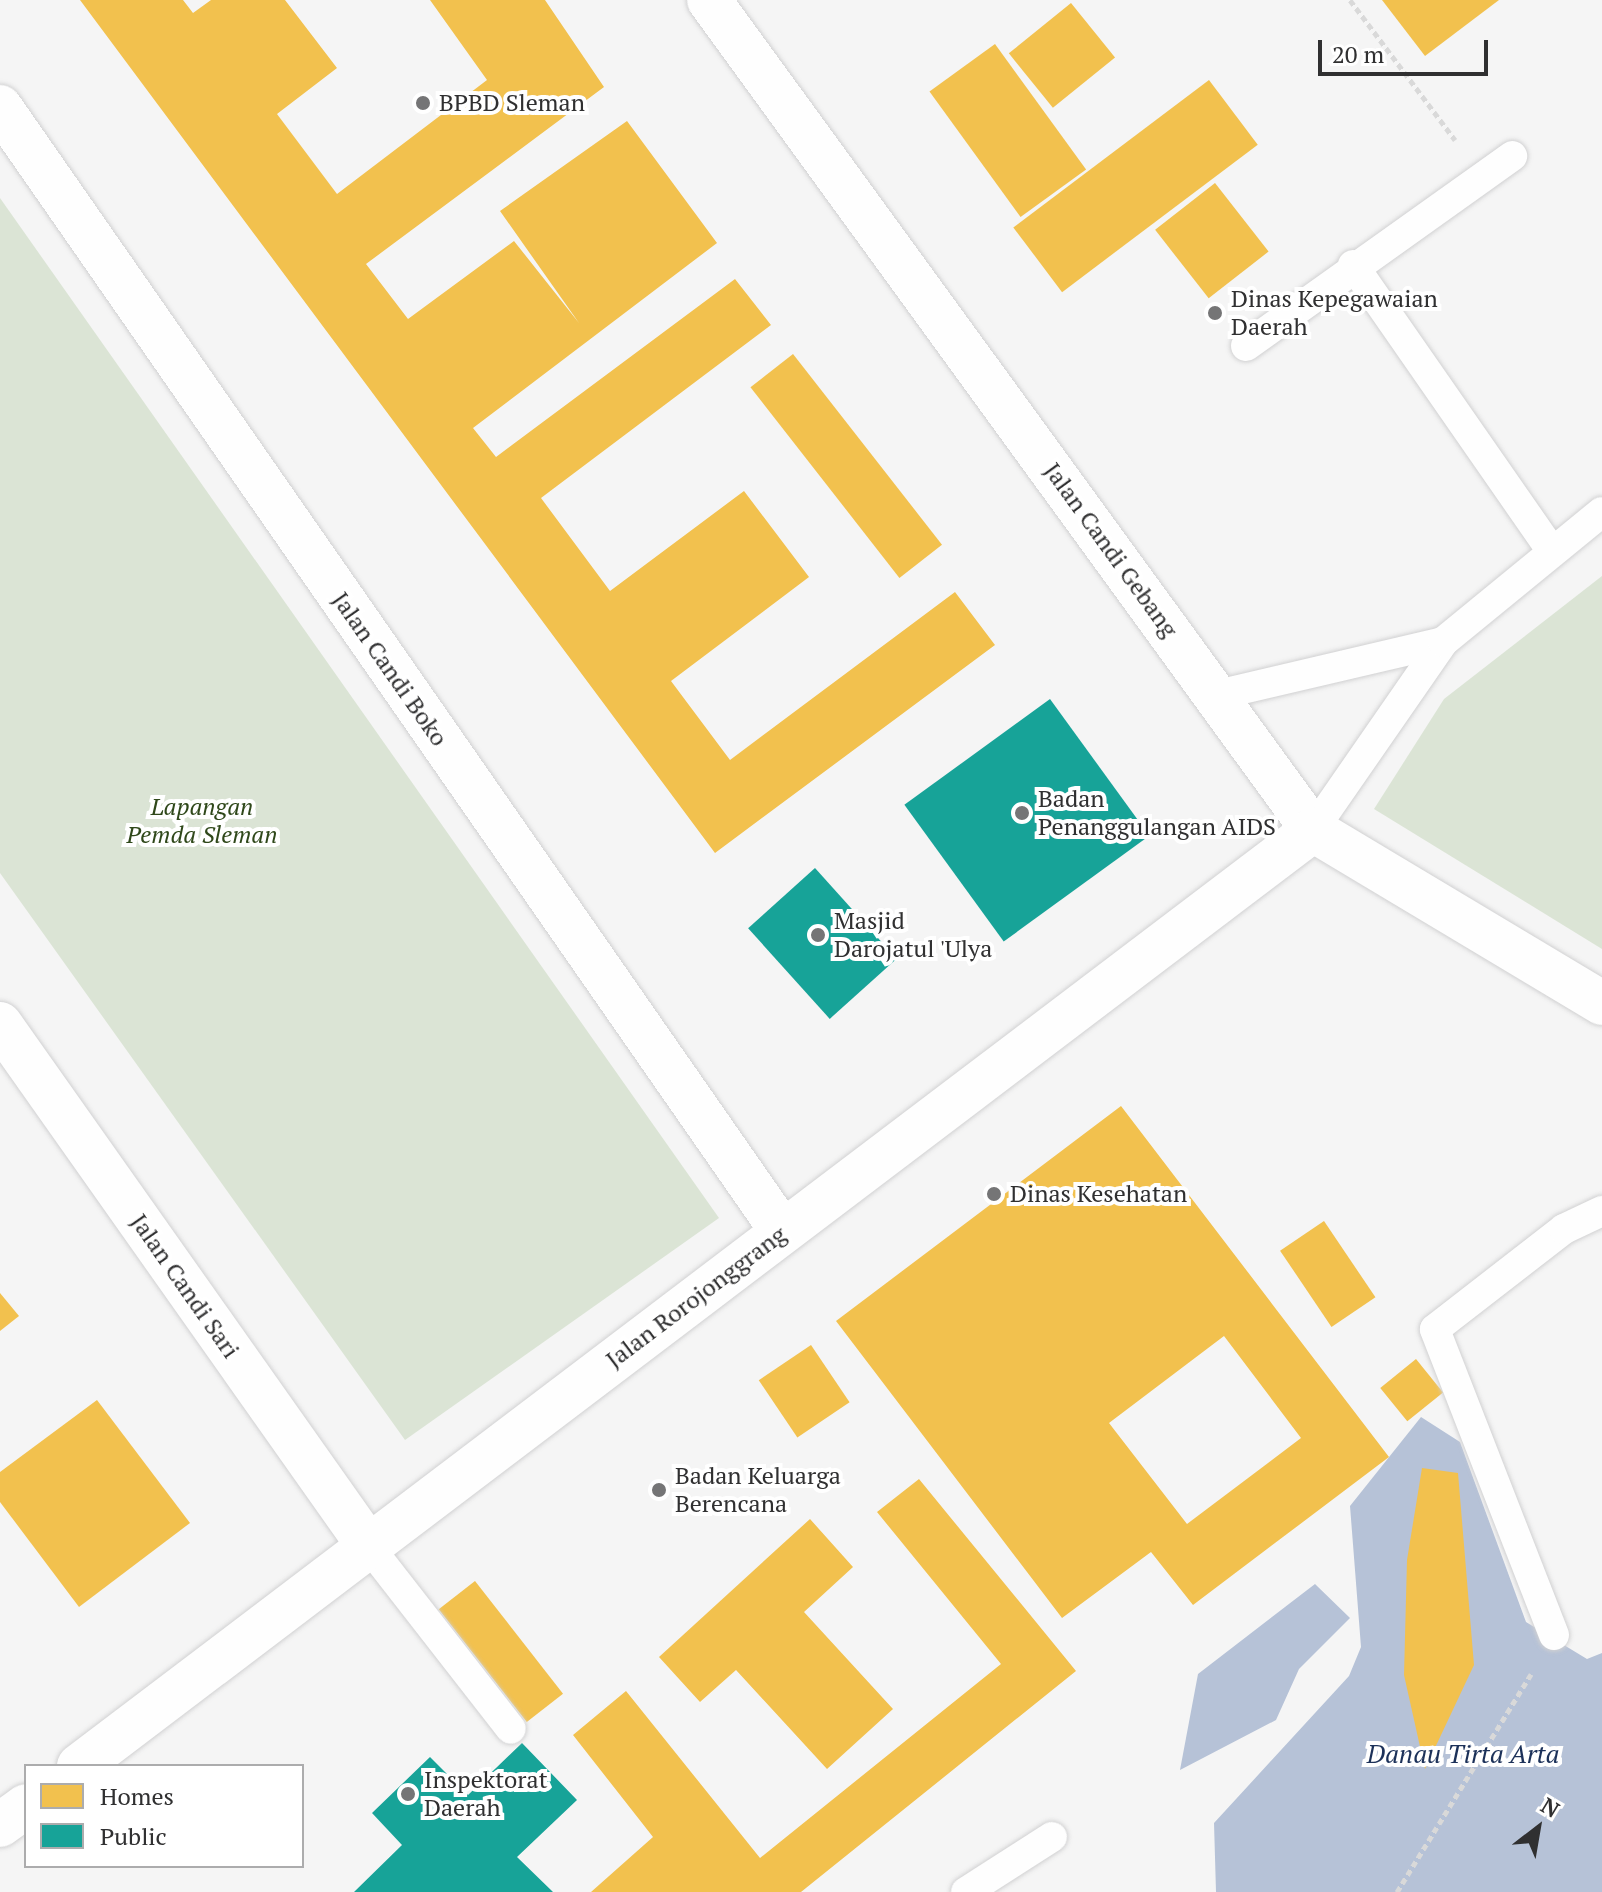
<!DOCTYPE html>
<html>
<head>
<meta charset="utf-8">
<style>
	body { margin:0 }
	#map { position:relative; width:1602px; height:1892px; overflow:hidden; background:#f5f5f5; font-family:"PT Serif",serif }
	div>[style] { position:absolute }
	[style*='--x'] { left:calc(var(--x)*1px); top:calc(var(--y)*1px); width:calc(var(--w)*1px); rotate:calc(var(--a)*1deg) }
	.green>* { inset:0; background:#dbe4d5 }
	.water>* { inset:0; background:#b6c2d7 }
	.homes>* { inset:0; background:#f2c14e; transform-origin:0 0 }
	.public>* { inset:0; background:#17a398; transform-origin:0 0 }
	.path>* { height:5px; margin-top:-2.5px; transform-origin:0; background:repeating-linear-gradient(90deg,#d9d9d9 0 6px,transparent 0 10px) }
	.roads { filter:drop-shadow(0 0 2px #d1d1d2) drop-shadow(0 0 2px #d1d1d2) }
	.lane>* { height:30px; margin:-15px; padding:0 15px; transform-origin:15px; border-radius:15px; background:#fefefe }
	.street>* { height:44px; margin:-22px; padding:0 22px; transform-origin:22px; border-radius:22px; background:#fefefe }
	.dots>* { width:22px; height:22px; translate:-50% -50%; box-sizing:border-box; border:4px solid #fff; border-radius:50% }
	span { translate:-50% -50%; white-space:nowrap; text-align:center; line-height:1.15; -webkit-text-stroke:8px #fff; paint-order:stroke }
	.poi-label { font-size:24px; color:#303031 }
	.left { translate:0 -50%; text-align:left }
	.street-label { font-size:24px; color:#303031 }
	.park-label { font-size:24px; color:#2f481a; font-style:italic }
	.water-label { font-size:26px; color:#1c3159; font-style:italic }
	.legend { position:absolute; left:24px; top:1764px; width:280px; height:104px; box-sizing:border-box; background:#fff; border:2px solid #acacad; margin:0; padding:10px 14px; list-style:none; font-size:24px; color:#303031 }
	.legend li { display:flex; align-items:center; gap:16px; height:40px }
	.legend b { width:40px; border:2px solid #acacad }
	.north { position:absolute; left:1498px; top:1788px; width:80px; height:80px; -webkit-text-stroke:6px #fff; paint-order:stroke; rotate:31deg; font-size:22px; font-weight:700; line-height:32px; text-align:center; color:#303031 }
	.north::after { content:''; display:block; margin:auto; width:28px; height:36px; background:#303031; clip-path:polygon(50% 0,100% 100%,50% 72%,0 100%) }
	.scale { position:absolute; left:1318px; top:40px; width:170px; height:36px; box-sizing:border-box; border:4px solid #303031; border-top:0; padding-left:10px; font-size:24px; line-height:28px; white-space:nowrap; color:#303031; -webkit-text-stroke:6px #fff; paint-order:stroke }
</style>
</head>
<body>
<div id="map">
	<div class="green">
		<i style="clip-path:polygon(0 198px,719px 1218px,405px 1440px,0 873px)"></i>
		<i style="clip-path:polygon(1602px 576px,1602px 949px,1374px 809px,1444px 699px)"></i>
	</div>
	<div class="water">
		<i style="clip-path:polygon(1421px 1417px,1460px 1442px,1526px 1622px,1587px 1659px,1602px 1653px,1602px 1892px,1216px 1892px,1214px 1823px,1349px 1676px,1361px 1647px,1350px 1506px)"></i>
		<i style="clip-path:polygon(1315px 1584px,1350px 1618px,1299px 1669px,1276px 1720px,1180px 1770px,1198px 1674px)"></i>
	</div>
	<div class="homes">
		<i style="clip-path:polygon(80px 0,183px 0,193px 13px,211px 0,285px 0,337px 68px,277px 114px,337px 194px,487px 80px,430px 0,545px 0,604px 87px,366px 264px,408px 319px,514px 241px,579px 323px,500px 211px,627px 121px,717px 243px,473px 428px,496px 457px,735px 279px,771px 325px,541px 498px,610px 591px,744px 491px,809px 577px,671px 681px,730px 760px,955px 592px,995px 645px,715px 853px)"></i>
		<i style="clip-path:polygon(1382px 0,1499px 0,1425px 56px)"></i>
		<i style="left:1071px;top:3px;width:70px;height:80px;rotate:51deg"></i>
		<i style="left:995px;top:44px;width:155px;height:81px;rotate:54deg"></i>
		<i style="left:1209px;top:80px;width:81px;height:245px;rotate:53deg"></i>
		<i style="left:1215px;top:183px;width:87px;height:76px;rotate:52deg"></i>
		<i style="left:793px;top:354px;width:242px;height:54px;rotate:52deg"></i>
		<i style="clip-path:polygon(evenodd,1121px 1106px,1389px 1457px,1193px 1605px,1151px 1552px,1062px 1618px,836px 1321px,1121px 1106px,1224px 1336px,1301px 1438px,1187px 1524px,1109px 1423px,1224px 1336px)"></i>
		<i style="left:1324px;top:1221px;width:92px;height:53px;rotate:56deg"></i>
		<i style="clip-path:polygon(0 1293px,19px 1316px,0 1331px)"></i>
		<i style="left:811px;top:1345px;width:69px;height:63px;rotate:56deg"></i>
		<i style="left:1416px;top:1359px;width:43px;height:46px;rotate:51deg"></i>
		<i style="clip-path:polygon(97px 1400px,190px 1523px,79px 1607px,0 1502px,0 1472px)"></i>
		<i style="clip-path:polygon(1422px 1468px,1458px 1473px,1474px 1665px,1425px 1769px,1404px 1675px,1407px 1560px)"></i>
		<i style="clip-path:polygon(919px 1479px,1076px 1671px,801px 1892px,591px 1892px,653px 1837px,573px 1735px,626px 1691px,760px 1858px,1001px 1664px,877px 1512px)"></i>
		<i style="clip-path:polygon(810px 1519px,853px 1567px,804px 1612px,893px 1709px,827px 1769px,736px 1670px,700px 1702px,659px 1657px)"></i>
		<i style="left:475px;top:1581px;width:143px;height:46px;rotate:52deg"></i>
	</div>
	<div class="public">
		<i style="left:1050px;top:699px;width:169px;height:180px;rotate:54deg"></i>
		<i style="left:815px;top:868px;width:122px;height:90px;rotate:48deg"></i>
		<i style="clip-path:polygon(522px 1743px,577px 1800px,517px 1857px,553px 1892px,354px 1892px,402px 1845px,372px 1813px,430px 1757px,468px 1795px)"></i>
	</div>
	<div class="path">
		<i style="--x:1350;--y:0;--w:175;--a:53.1"></i>
		<i style="--x:1397;--y:1892;--w:256;--a:-58.4"></i>
	</div>
	<div class="roads">
		<div class="lane">
			<i style="--x:1353;--y:265;--w:347;--a:55.2"></i>
			<i style="--x:1246;--y:346;--w:327;--a:-35.5"></i>
			<i style="--x:1217;--y:695;--w:232;--a:-13.2"></i>
			<i style="--x:1313;--y:830;--w:229;--a:-55.3"></i>
			<i style="--x:1443;--y:642;--w:205;--a:-39.3"></i>
			<i style="--x:370;--y:1548;--w:229;--a:52.1"></i>
			<i style="--x:1554;--y:1635;--w:328;--a:-111.3"></i>
			<i style="--x:1435;--y:1329;--w:163;--a:-37.8"></i>
			<i style="--x:1564;--y:1229;--w:42;--a:-25.3"></i>
			<i style="--x:966;--y:1892;--w:102;--a:-32.6"></i>
		</div>
		<div class="street">
			<i style="--x:709;--y:0;--w:1027;--a:53.96"></i>
			<i style="--x:1313;--y:830;--w:337;--a:30.9"></i>
			<i style="--x:0;--y:107;--w:1369;--a:55.17"></i>
			<i style="--x:0;--y:1024;--w:641;--a:54.77"></i>
			<i style="--x:79;--y:1766;--w:1549;--a:-37.18"></i>
			<i style="--x:0;--y:1825;--w:32;--a:-36"></i>
		</div>
	</div>
	<div class="dots">
		<i style="left:423px;top:103px;background:#757576"></i>
		<i style="left:1215px;top:313px;background:#757576"></i>
		<i style="left:1022px;top:813px;background:#757576"></i>
		<i style="left:818px;top:935px;background:#757576"></i>
		<i style="left:994px;top:1194px;background:#757576"></i>
		<i style="left:659px;top:1490px;background:#757576"></i>
		<i style="left:408px;top:1794px;background:#757576"></i>
	</div>
	<div class="poi-label">
		<span class="left" style="left:439px;top:103px">BPBD Sleman</span>
		<span class="left" style="left:1231px;top:313px">Dinas Kepegawaian<br>Daerah</span>
		<span class="left" style="left:1038px;top:813px">Badan<br>Penanggulangan AIDS</span>
		<span class="left" style="left:834px;top:935px">Masjid<br>Darojatul 'Ulya</span>
		<span class="left" style="left:1010px;top:1194px">Dinas Kesehatan</span>
		<span class="left" style="left:675px;top:1490px">Badan Keluarga<br>Berencana</span>
		<span class="left" style="left:424px;top:1794px">Inspektorat<br>Daerah</span>
	</div>
	<div class="street-label">
		<span style="left:1111px;top:550px;rotate:54deg">Jalan Candi Gebang</span>
		<span style="left:390px;top:669px;rotate:55deg">Jalan Candi Boko</span>
		<span style="left:185px;top:1286px;rotate:55deg">Jalan Candi Sari</span>
		<span style="left:696px;top:1297px;rotate:-37deg">Jalan Rorojonggrang</span>
	</div>
	<div class="park-label">
		<span style="left:202px;top:821px">Lapangan<br>Pemda Sleman</span>
	</div>
	<div class="water-label">
		<span style="left:1463px;top:1754px">Danau Tirta Arta</span>
	</div>
	<ul class="legend">
	<li><b style="height:22px;background:#f2c14e"></b>Homes</li>
	<li><b style="height:22px;background:#17a398"></b>Public</li>
	</ul>
	<div class="north">N</div>
	<div class="scale">20 m</div>
</div>
</body>
</html>
